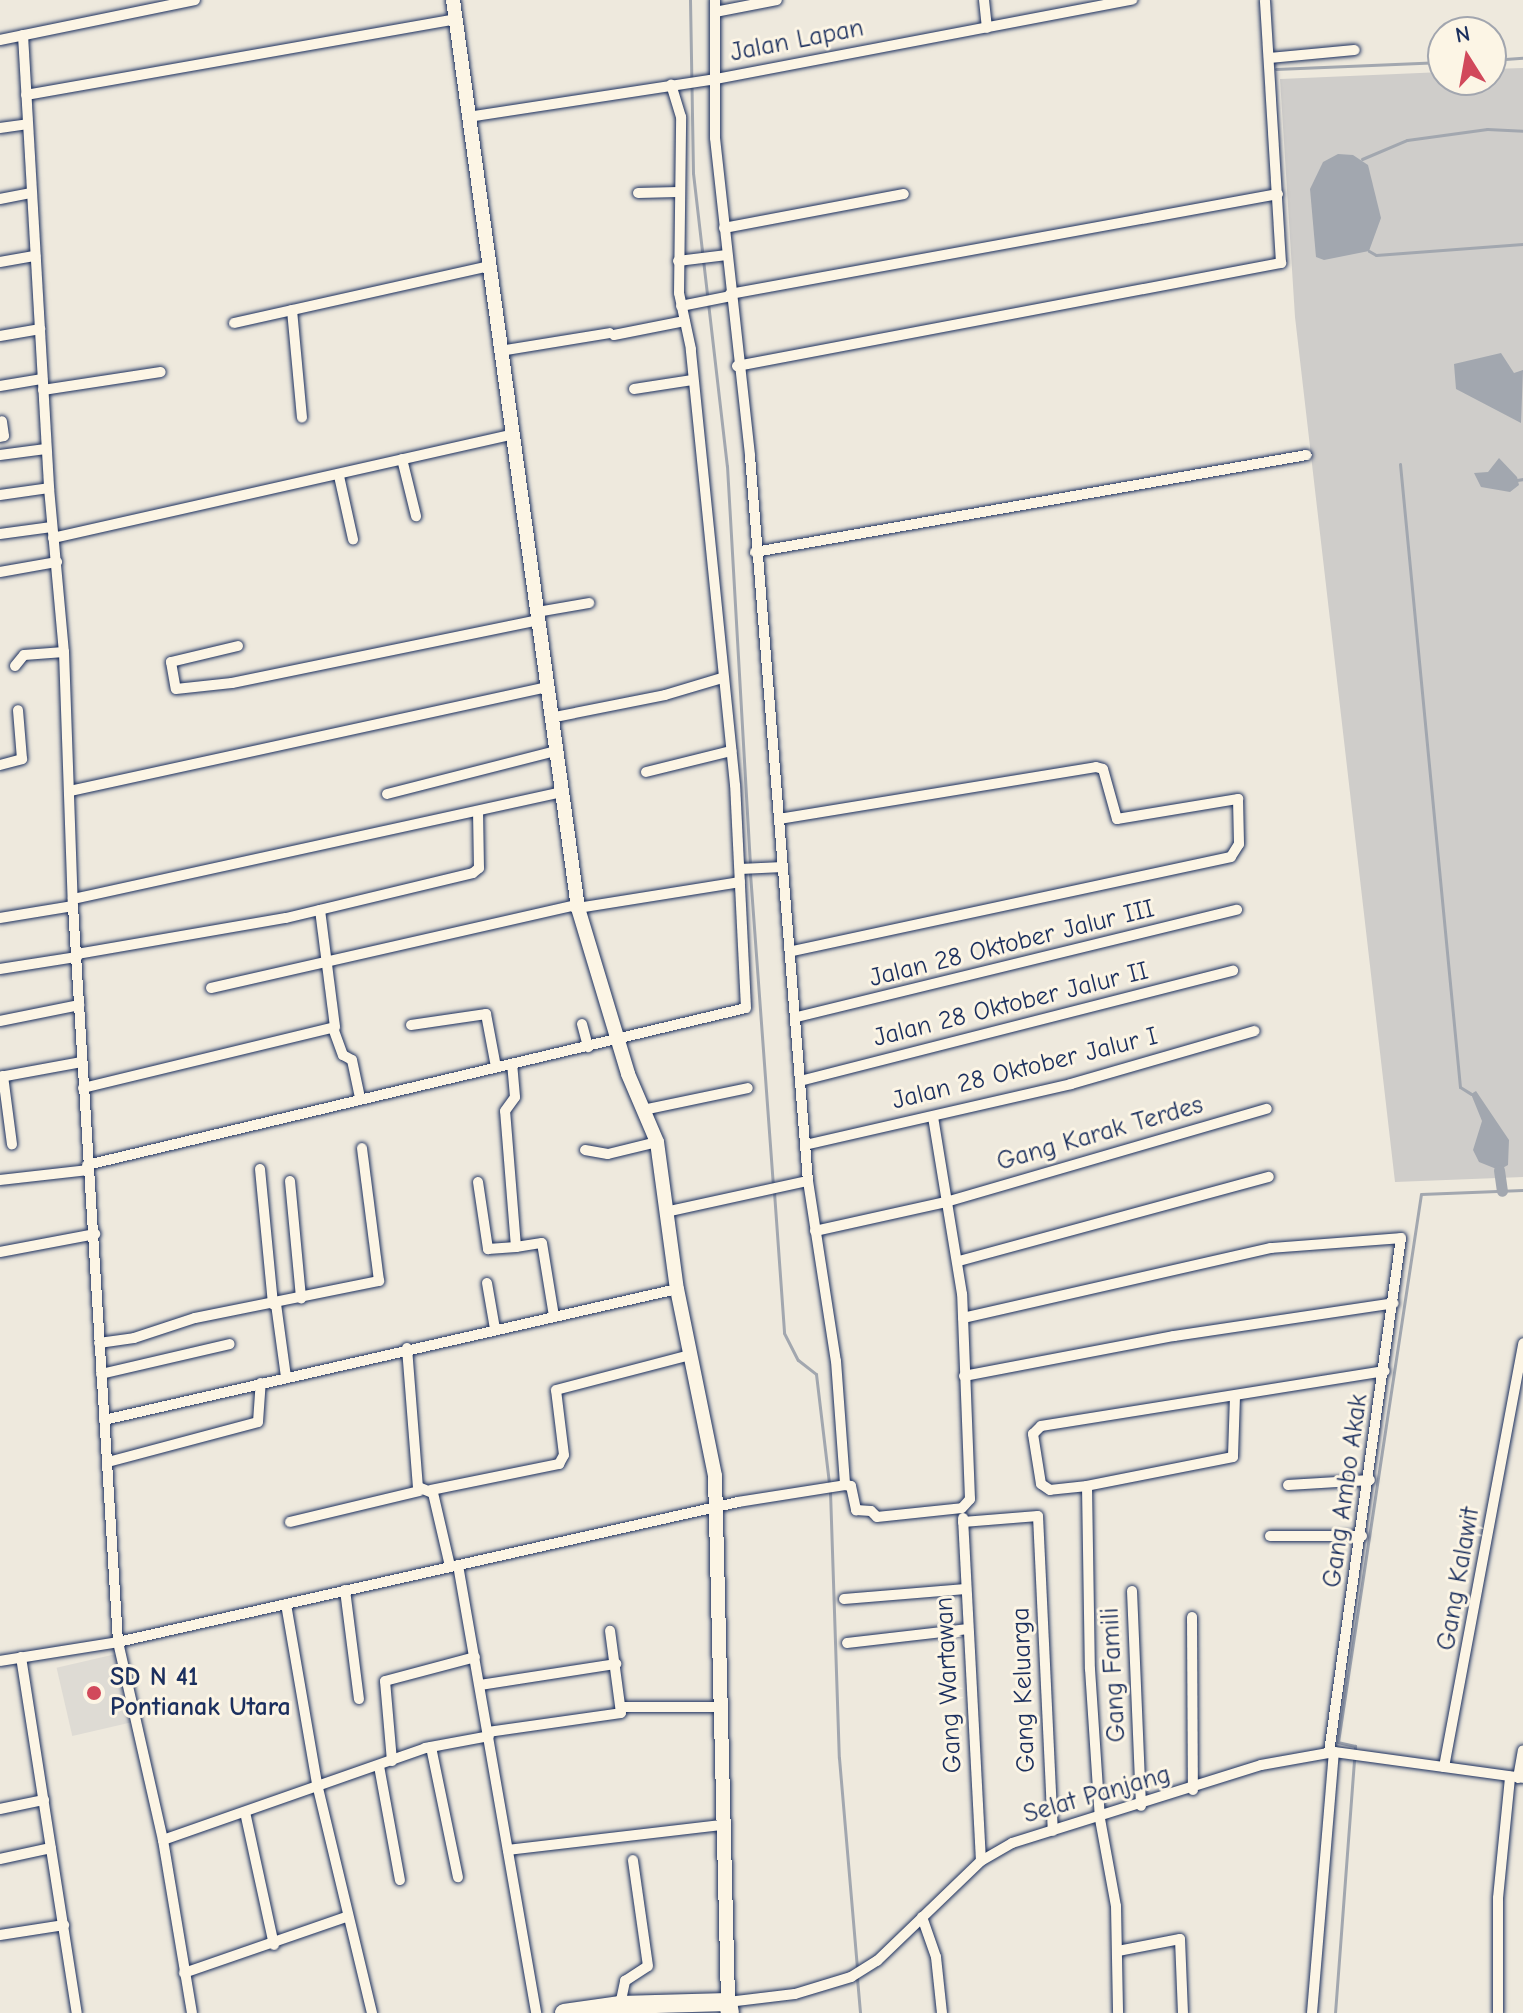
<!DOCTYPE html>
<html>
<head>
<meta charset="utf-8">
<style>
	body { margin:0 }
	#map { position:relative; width:1523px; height:2013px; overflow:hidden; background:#eee9dd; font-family:"Comic Neue",sans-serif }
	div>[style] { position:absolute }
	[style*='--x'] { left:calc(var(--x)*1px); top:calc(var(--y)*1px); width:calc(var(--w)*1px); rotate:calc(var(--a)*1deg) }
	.built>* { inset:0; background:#dedbd4; transform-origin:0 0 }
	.green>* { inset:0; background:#cfcdca }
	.water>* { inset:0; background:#a2a7af }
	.stream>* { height:3px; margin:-1.5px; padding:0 1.5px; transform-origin:1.5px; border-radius:1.5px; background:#a2a7af }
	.canal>* { height:11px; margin:-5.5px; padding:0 5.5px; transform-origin:5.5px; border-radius:5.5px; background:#a2a7af }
	.roads { filter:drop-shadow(0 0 2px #1b2f5e) drop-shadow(0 0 2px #1b2f5e) }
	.street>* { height:10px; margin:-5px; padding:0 5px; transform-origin:5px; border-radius:5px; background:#fcf5e5 }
	.secondary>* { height:14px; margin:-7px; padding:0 7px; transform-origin:7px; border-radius:7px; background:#fcf5e5 }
	.highway>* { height:18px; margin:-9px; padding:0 9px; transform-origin:9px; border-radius:9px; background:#fcf5e5 }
	.dots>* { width:22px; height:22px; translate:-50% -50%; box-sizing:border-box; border:4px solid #fcf5e5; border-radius:50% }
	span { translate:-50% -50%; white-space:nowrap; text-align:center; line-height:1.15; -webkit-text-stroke:6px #fcf5e5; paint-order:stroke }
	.street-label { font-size:26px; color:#1b2f5e }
	.poi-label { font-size:26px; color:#1b2f5e; font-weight:700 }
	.left { translate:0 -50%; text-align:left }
	.north { position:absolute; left:1427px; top:16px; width:80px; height:80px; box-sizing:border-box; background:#fcf5e5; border:2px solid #a2a6af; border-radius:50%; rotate:349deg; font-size:22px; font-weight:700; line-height:32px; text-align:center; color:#1b2f5e }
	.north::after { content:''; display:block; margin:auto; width:28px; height:36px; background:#d1495b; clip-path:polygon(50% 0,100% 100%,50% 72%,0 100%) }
</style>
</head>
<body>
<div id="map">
	<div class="built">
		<i style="left:116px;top:1654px;width:70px;height:61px;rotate:77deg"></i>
	</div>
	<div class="green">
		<i style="clip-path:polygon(1523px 68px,1523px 1177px,1395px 1182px,1295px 317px,1280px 79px,1443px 72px,1443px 80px,1491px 80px,1491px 69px)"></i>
	</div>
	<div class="water">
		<i style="clip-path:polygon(1338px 154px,1353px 155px,1368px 165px,1381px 218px,1369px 251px,1324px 260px,1316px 257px,1310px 189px,1323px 162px)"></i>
		<i style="clip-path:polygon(1501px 353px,1514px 373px,1523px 370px,1521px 423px,1456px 389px,1454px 364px)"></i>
		<i style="clip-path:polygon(1499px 458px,1517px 477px,1519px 485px,1510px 492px,1481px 487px,1474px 473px,1488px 472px)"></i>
		<i style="clip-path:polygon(1476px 1091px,1509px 1140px,1508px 1165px,1499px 1170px,1479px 1162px,1473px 1150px,1482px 1121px,1471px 1094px)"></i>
	</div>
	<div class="stream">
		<i style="--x:690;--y:0;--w:173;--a:89"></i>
		<i style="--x:693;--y:173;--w:295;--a:83.4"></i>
		<i style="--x:727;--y:466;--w:401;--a:86.7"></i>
		<i style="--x:1491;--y:60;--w:32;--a:-4"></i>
		<i style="--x:1276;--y:69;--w:167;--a:-2.4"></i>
		<i style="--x:1362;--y:159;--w:49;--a:-22.9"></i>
		<i style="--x:1407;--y:140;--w:81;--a:-7.8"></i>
		<i style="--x:1487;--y:129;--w:36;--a:3"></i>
		<i style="--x:1369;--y:251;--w:8;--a:30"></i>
		<i style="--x:1376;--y:255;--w:147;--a:-4.3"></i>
		<i style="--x:1400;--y:464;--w:626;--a:84.5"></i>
		<i style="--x:1460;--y:1087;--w:13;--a:32"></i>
		<i style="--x:1517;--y:480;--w:6;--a:-9"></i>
		<i style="--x:750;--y:873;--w:313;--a:85.8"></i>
		<i style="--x:774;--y:1192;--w:141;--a:85.9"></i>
		<i style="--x:784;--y:1333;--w:30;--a:63"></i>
		<i style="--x:798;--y:1360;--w:23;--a:38"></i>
		<i style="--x:816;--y:1374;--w:110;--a:83.2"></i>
		<i style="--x:830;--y:1491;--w:267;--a:88.1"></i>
		<i style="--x:839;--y:1758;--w:213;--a:85.1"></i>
		<i style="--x:857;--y:1978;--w:35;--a:85"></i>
		<i style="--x:1335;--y:2013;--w:268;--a:-85.7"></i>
		<i style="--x:1355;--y:1746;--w:17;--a:-167"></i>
		<i style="--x:1338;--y:1742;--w:554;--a:-81.39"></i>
		<i style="--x:1421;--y:1194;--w:102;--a:-2.2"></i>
	</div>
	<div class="canal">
		<i style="--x:1499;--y:1170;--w:21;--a:82"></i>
	</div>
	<div class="roads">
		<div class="street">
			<i style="--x:715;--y:0;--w:138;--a:90"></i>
			<i style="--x:715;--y:138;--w:320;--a:83.7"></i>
			<i style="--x:750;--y:456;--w:727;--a:85.43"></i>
			<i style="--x:808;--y:1181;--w:182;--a:81.2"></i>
			<i style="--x:836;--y:1361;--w:124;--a:85.8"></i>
			<i style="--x:845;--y:1485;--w:6;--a:9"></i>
			<i style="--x:851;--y:1486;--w:25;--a:78"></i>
			<i style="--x:856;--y:1510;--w:15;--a:4"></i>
			<i style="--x:871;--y:1511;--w:8;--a:45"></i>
			<i style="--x:877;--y:1517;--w:85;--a:-6"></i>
			<i style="--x:962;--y:1508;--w:12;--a:-48"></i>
			<i style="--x:970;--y:1499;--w:205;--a:-92.2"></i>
			<i style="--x:962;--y:1294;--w:180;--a:-99.3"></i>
			<i style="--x:984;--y:0;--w:28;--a:84"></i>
			<i style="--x:715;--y:12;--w:63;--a:-11"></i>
			<i style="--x:23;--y:35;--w:454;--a:86.7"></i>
			<i style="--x:49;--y:488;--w:165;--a:84.8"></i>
			<i style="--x:64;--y:652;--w:254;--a:88"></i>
			<i style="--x:73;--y:906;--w:737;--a:86.5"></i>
			<i style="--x:118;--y:1642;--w:203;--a:77.2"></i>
			<i style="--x:163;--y:1840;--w:175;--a:80.5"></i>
			<i style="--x:0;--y:40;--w:199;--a:-11.6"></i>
			<i style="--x:1269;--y:58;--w:86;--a:-5.3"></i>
			<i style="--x:26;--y:95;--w:436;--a:-10"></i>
			<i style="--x:468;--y:117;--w:246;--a:-8.7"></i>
			<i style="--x:711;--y:80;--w:429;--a:-10.8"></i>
			<i style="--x:0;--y:128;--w:28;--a:-8"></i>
			<i style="--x:638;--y:193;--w:40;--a:-1.4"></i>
			<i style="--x:0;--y:199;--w:32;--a:-11"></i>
			<i style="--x:724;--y:228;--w:183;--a:-10.7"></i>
			<i style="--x:678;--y:261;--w:49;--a:-7"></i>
			<i style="--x:0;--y:262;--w:36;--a:-10"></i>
			<i style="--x:730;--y:294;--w:557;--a:-10.34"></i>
			<i style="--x:681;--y:306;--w:51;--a:-11.3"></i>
			<i style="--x:292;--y:310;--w:108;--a:84.7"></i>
			<i style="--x:234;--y:323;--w:262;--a:-12.6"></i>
			<i style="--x:614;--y:335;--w:72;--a:-11.2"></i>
			<i style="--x:0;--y:336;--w:41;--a:-9.9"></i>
			<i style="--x:500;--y:351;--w:111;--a:-9.3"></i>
			<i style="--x:737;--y:366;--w:554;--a:-10.72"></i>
			<i style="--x:1281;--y:263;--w:263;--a:-93.5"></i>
			<i style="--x:0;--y:386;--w:43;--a:-9.5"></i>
			<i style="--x:634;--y:389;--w:59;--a:-8.8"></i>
			<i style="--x:43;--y:390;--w:119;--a:-8.7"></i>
			<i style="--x:0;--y:437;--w:4;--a:-14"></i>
			<i style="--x:4;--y:436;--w:15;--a:-98"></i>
			<i style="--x:0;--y:455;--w:46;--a:-7.4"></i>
			<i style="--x:402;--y:459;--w:59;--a:76.2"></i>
			<i style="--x:339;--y:476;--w:65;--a:77.5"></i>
			<i style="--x:0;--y:495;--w:49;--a:-8.1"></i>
			<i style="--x:0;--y:534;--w:52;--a:-7.7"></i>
			<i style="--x:53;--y:538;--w:468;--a:-12.7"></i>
			<i style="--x:755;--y:552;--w:560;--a:-9.97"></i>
			<i style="--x:0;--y:572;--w:58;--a:-10"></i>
			<i style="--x:537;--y:612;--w:53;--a:-9.8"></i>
			<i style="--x:238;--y:646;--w:69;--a:166.6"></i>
			<i style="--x:171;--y:662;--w:27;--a:80"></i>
			<i style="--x:176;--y:689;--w:56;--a:-6.1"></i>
			<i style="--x:232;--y:683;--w:312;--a:-11.6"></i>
			<i style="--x:15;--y:666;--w:14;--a:-51"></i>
			<i style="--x:24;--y:655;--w:40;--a:-4.3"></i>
			<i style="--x:550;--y:718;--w:117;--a:-11.3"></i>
			<i style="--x:665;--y:695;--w:59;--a:-16.6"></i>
			<i style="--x:0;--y:765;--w:23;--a:-15"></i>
			<i style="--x:22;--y:759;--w:49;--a:-94.7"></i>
			<i style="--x:646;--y:772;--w:88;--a:-13.9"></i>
			<i style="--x:70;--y:791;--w:488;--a:-12.3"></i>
			<i style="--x:387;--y:794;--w:174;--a:-14.3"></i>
			<i style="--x:779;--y:819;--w:321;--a:-9.3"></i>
			<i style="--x:1096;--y:767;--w:7;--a:16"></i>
			<i style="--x:1103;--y:769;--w:52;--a:74.4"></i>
			<i style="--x:1117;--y:819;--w:123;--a:-9.4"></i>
			<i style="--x:1238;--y:799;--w:45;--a:88.7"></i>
			<i style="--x:1239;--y:844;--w:15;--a:122"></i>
			<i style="--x:1231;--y:857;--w:450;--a:167.9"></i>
			<i style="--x:740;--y:869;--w:43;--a:-2.7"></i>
			<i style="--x:73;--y:899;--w:501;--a:-12.34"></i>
			<i style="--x:578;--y:908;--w:164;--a:-9.1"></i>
			<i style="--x:0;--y:918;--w:74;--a:-9.3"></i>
			<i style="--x:77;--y:954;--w:212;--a:-9.8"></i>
			<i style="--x:286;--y:918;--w:192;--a:-13.5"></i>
			<i style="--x:473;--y:873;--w:8;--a:-40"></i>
			<i style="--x:479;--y:868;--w:57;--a:-91"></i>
			<i style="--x:0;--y:969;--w:78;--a:-8.9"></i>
			<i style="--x:211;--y:988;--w:375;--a:-12.8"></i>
			<i style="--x:797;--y:1017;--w:453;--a:-13.7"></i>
			<i style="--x:0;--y:1021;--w:81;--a:-11.4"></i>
			<i style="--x:582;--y:1024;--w:24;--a:75"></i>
			<i style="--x:411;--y:1025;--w:76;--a:-8.3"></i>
			<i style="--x:486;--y:1014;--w:54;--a:79.3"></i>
			<i style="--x:333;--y:1028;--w:29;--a:70"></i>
			<i style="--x:343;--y:1055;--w:10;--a:29"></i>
			<i style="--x:352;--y:1060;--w:38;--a:78"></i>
			<i style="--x:3;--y:1076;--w:69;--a:82.5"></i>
			<i style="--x:0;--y:1077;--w:83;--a:-10.4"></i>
			<i style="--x:800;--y:1081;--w:447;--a:-14.3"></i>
			<i style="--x:83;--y:1088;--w:259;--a:-13.6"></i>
			<i style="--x:335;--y:1027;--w:118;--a:-97.3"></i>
			<i style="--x:643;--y:1110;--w:107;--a:-11.8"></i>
			<i style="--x:805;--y:1145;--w:273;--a:-12.9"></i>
			<i style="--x:1071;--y:1084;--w:191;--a:-16.1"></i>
			<i style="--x:585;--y:1150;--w:23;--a:10"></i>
			<i style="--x:608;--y:1154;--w:50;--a:-13.8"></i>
			<i style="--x:87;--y:1165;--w:677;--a:-13.4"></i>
			<i style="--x:746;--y:1008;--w:223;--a:-92.8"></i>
			<i style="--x:735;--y:785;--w:438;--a:-95.8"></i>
			<i style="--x:691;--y:349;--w:57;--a:-102.1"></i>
			<i style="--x:679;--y:293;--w:176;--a:-89.3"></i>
			<i style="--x:681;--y:117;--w:34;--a:-107"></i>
			<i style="--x:260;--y:1169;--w:136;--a:84.5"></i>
			<i style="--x:0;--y:1180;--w:89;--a:-6.5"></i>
			<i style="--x:290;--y:1181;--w:118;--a:84.6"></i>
			<i style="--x:478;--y:1182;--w:68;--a:81.5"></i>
			<i style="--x:488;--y:1249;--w:28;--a:-4"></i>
			<i style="--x:516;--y:1247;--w:136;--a:-94.6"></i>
			<i style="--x:505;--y:1111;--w:17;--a:-54"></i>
			<i style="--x:515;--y:1097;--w:33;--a:-95"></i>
			<i style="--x:670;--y:1211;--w:141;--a:-12.3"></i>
			<i style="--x:815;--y:1231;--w:134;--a:-12.5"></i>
			<i style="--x:946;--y:1202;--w:334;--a:-16.2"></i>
			<i style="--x:516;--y:1247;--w:26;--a:-9"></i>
			<i style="--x:542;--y:1243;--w:74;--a:80.7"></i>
			<i style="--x:0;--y:1252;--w:97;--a:-10.7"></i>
			<i style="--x:959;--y:1261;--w:321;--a:-15.2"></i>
			<i style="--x:487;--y:1283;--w:47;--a:80.1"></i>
			<i style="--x:276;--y:1304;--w:74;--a:82.2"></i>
			<i style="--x:963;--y:1318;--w:316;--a:-12.8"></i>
			<i style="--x:1271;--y:1248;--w:130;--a:-4.4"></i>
			<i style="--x:1401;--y:1238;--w:519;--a:97.97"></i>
			<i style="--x:99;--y:1343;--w:35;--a:-8"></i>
			<i style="--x:134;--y:1338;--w:64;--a:-18.2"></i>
			<i style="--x:195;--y:1318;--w:188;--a:-11.4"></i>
			<i style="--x:379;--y:1281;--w:134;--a:-97.3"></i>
			<i style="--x:407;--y:1348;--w:139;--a:85.5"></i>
			<i style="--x:418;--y:1487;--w:16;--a:22"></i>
			<i style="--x:433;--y:1493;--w:75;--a:76.9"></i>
			<i style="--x:101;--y:1374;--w:132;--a:-13.1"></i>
			<i style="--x:964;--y:1376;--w:214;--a:-10.8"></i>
			<i style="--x:1174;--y:1336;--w:222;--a:-8.5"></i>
			<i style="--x:1235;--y:1396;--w:61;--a:91.9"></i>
			<i style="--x:1233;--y:1457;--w:149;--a:168.8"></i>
			<i style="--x:1087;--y:1486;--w:37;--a:174"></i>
			<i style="--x:1050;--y:1490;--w:11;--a:-146"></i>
			<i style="--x:1041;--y:1484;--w:51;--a:-99.1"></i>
			<i style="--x:1033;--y:1434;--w:11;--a:-45"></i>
			<i style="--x:1041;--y:1426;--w:348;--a:-9.1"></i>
			<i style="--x:104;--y:1420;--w:588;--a:-12.88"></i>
			<i style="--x:108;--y:1462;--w:155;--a:-14.9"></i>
			<i style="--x:258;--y:1422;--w:39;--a:-86"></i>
			<i style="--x:1288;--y:1485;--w:82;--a:-3.5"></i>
			<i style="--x:1087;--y:1486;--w:183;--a:89.1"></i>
			<i style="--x:1090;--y:1669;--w:150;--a:86.2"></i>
			<i style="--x:1100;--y:1819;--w:88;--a:79.6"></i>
			<i style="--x:1116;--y:1906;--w:107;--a:88.9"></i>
			<i style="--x:431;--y:1490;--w:131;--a:-11.5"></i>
			<i style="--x:559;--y:1464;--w:10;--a:-61"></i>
			<i style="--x:564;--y:1455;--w:65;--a:-97"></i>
			<i style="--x:556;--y:1390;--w:138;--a:-14.6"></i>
			<i style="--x:963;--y:1518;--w:343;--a:87"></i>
			<i style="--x:290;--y:1522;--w:133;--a:-13.5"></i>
			<i style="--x:963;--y:1522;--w:75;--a:-4.6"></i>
			<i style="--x:1038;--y:1516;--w:315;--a:87.3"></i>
			<i style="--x:1270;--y:1536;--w:92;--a:0"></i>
			<i style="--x:458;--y:1565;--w:455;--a:80.1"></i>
			<i style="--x:345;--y:1590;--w:110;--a:82.7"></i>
			<i style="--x:1132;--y:1591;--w:215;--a:87.6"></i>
			<i style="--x:844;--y:1599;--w:122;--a:-4.7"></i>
			<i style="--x:286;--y:1604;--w:183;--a:80.2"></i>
			<i style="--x:317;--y:1784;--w:236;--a:76.5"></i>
			<i style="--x:1192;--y:1617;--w:173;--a:89.7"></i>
			<i style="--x:847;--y:1643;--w:122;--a:-6.6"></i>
			<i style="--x:21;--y:1657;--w:360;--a:81.1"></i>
			<i style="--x:0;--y:1661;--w:120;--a:-9.1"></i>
			<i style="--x:118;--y:1642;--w:636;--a:-12.72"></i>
			<i style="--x:738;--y:1502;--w:108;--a:-9"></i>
			<i style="--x:480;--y:1685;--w:138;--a:-8.8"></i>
			<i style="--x:621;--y:1707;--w:96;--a:0"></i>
			<i style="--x:488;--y:1732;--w:134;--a:-8.1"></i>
			<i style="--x:621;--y:1713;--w:83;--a:-97.6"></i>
			<i style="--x:431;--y:1747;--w:133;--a:78.3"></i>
			<i style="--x:392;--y:1761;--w:80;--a:-95"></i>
			<i style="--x:385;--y:1681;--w:93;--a:-14.9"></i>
			<i style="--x:379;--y:1766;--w:116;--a:79.6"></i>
			<i style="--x:1444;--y:1767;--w:431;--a:-79.4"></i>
			<i style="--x:1518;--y:1778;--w:28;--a:-80"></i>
			<i style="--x:0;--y:1809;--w:45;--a:-11.6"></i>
			<i style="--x:245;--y:1812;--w:136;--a:77.7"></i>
			<i style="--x:163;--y:1840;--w:278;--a:-19.3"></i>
			<i style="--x:425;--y:1748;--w:65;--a:-10.6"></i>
			<i style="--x:508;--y:1850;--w:214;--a:-6.7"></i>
			<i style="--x:0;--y:1859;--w:52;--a:-12.2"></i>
			<i style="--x:922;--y:1917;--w:42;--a:70.7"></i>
			<i style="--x:936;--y:1957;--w:56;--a:83.9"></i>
			<i style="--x:0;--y:1935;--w:65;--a:-8.9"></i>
			<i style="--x:1118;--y:1951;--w:63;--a:-11"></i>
			<i style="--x:1180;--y:1939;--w:74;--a:87.7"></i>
			<i style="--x:184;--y:1973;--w:171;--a:-19.1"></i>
			<i style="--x:728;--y:2002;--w:67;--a:-6.8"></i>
			<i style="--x:795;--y:1994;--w:59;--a:-16.9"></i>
			<i style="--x:851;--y:1977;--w:31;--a:-32"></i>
			<i style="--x:877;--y:1961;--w:144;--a:-43.9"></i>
			<i style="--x:981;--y:1861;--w:36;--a:-30"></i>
			<i style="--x:1012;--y:1843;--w:261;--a:-17.4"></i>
			<i style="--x:1261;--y:1765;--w:74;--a:-10.1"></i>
			<i style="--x:1334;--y:1752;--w:191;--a:7.8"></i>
			<i style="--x:620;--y:2005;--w:25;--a:-78"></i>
			<i style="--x:625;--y:1981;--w:27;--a:-33"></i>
			<i style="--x:648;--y:1966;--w:107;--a:-98.1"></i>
			<i style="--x:1312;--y:2013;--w:262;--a:-85.2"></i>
			<i style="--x:1498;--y:2013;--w:115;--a:-90"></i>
			<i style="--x:1498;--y:1898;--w:122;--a:-84.3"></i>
		</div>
		<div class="secondary">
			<i style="--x:453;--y:0;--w:917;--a:82.16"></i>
			<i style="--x:578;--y:908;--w:173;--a:73.2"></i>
			<i style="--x:628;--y:1074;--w:74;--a:66.9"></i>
			<i style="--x:657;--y:1142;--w:148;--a:82.3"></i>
			<i style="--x:677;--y:1289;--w:191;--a:78.5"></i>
			<i style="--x:715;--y:1476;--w:526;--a:88.58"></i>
		</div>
		<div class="highway">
			<i style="--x:564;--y:2013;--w:57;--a:-8.1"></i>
			<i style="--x:620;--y:2005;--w:108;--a:-1.6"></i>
			<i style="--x:728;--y:2002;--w:11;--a:80"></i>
		</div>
	</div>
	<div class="dots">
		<i style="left:94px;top:1693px;background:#d1495b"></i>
	</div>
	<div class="street-label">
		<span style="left:797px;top:41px;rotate:-11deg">Jalan Lapan</span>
		<span style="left:1012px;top:944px;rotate:-14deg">Jalan 28 Oktober Jalur III</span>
		<span style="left:1011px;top:1005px;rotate:-14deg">Jalan 28 Oktober Jalur II</span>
		<span style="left:1025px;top:1069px;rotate:-14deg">Jalan 28 Oktober Jalur I</span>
		<span style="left:1100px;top:1134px;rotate:-16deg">Gang Karak Terdes</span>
		<span style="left:1346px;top:1491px;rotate:-82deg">Gang Ambo Akak</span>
		<span style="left:1459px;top:1579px;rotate:-80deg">Gang Kalawit</span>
		<span style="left:1114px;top:1675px;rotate:-93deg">Gang Famili</span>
		<span style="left:949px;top:1685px;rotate:-93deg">Gang Wartawan</span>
		<span style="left:1024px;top:1690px;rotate:-92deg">Gang Keluarga</span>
		<span style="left:1097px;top:1795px;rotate:-16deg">Selat Panjang</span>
	</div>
	<div class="poi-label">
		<span class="left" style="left:110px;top:1693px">SD N 41<br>Pontianak Utara</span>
	</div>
	<div class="north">N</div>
</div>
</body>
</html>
